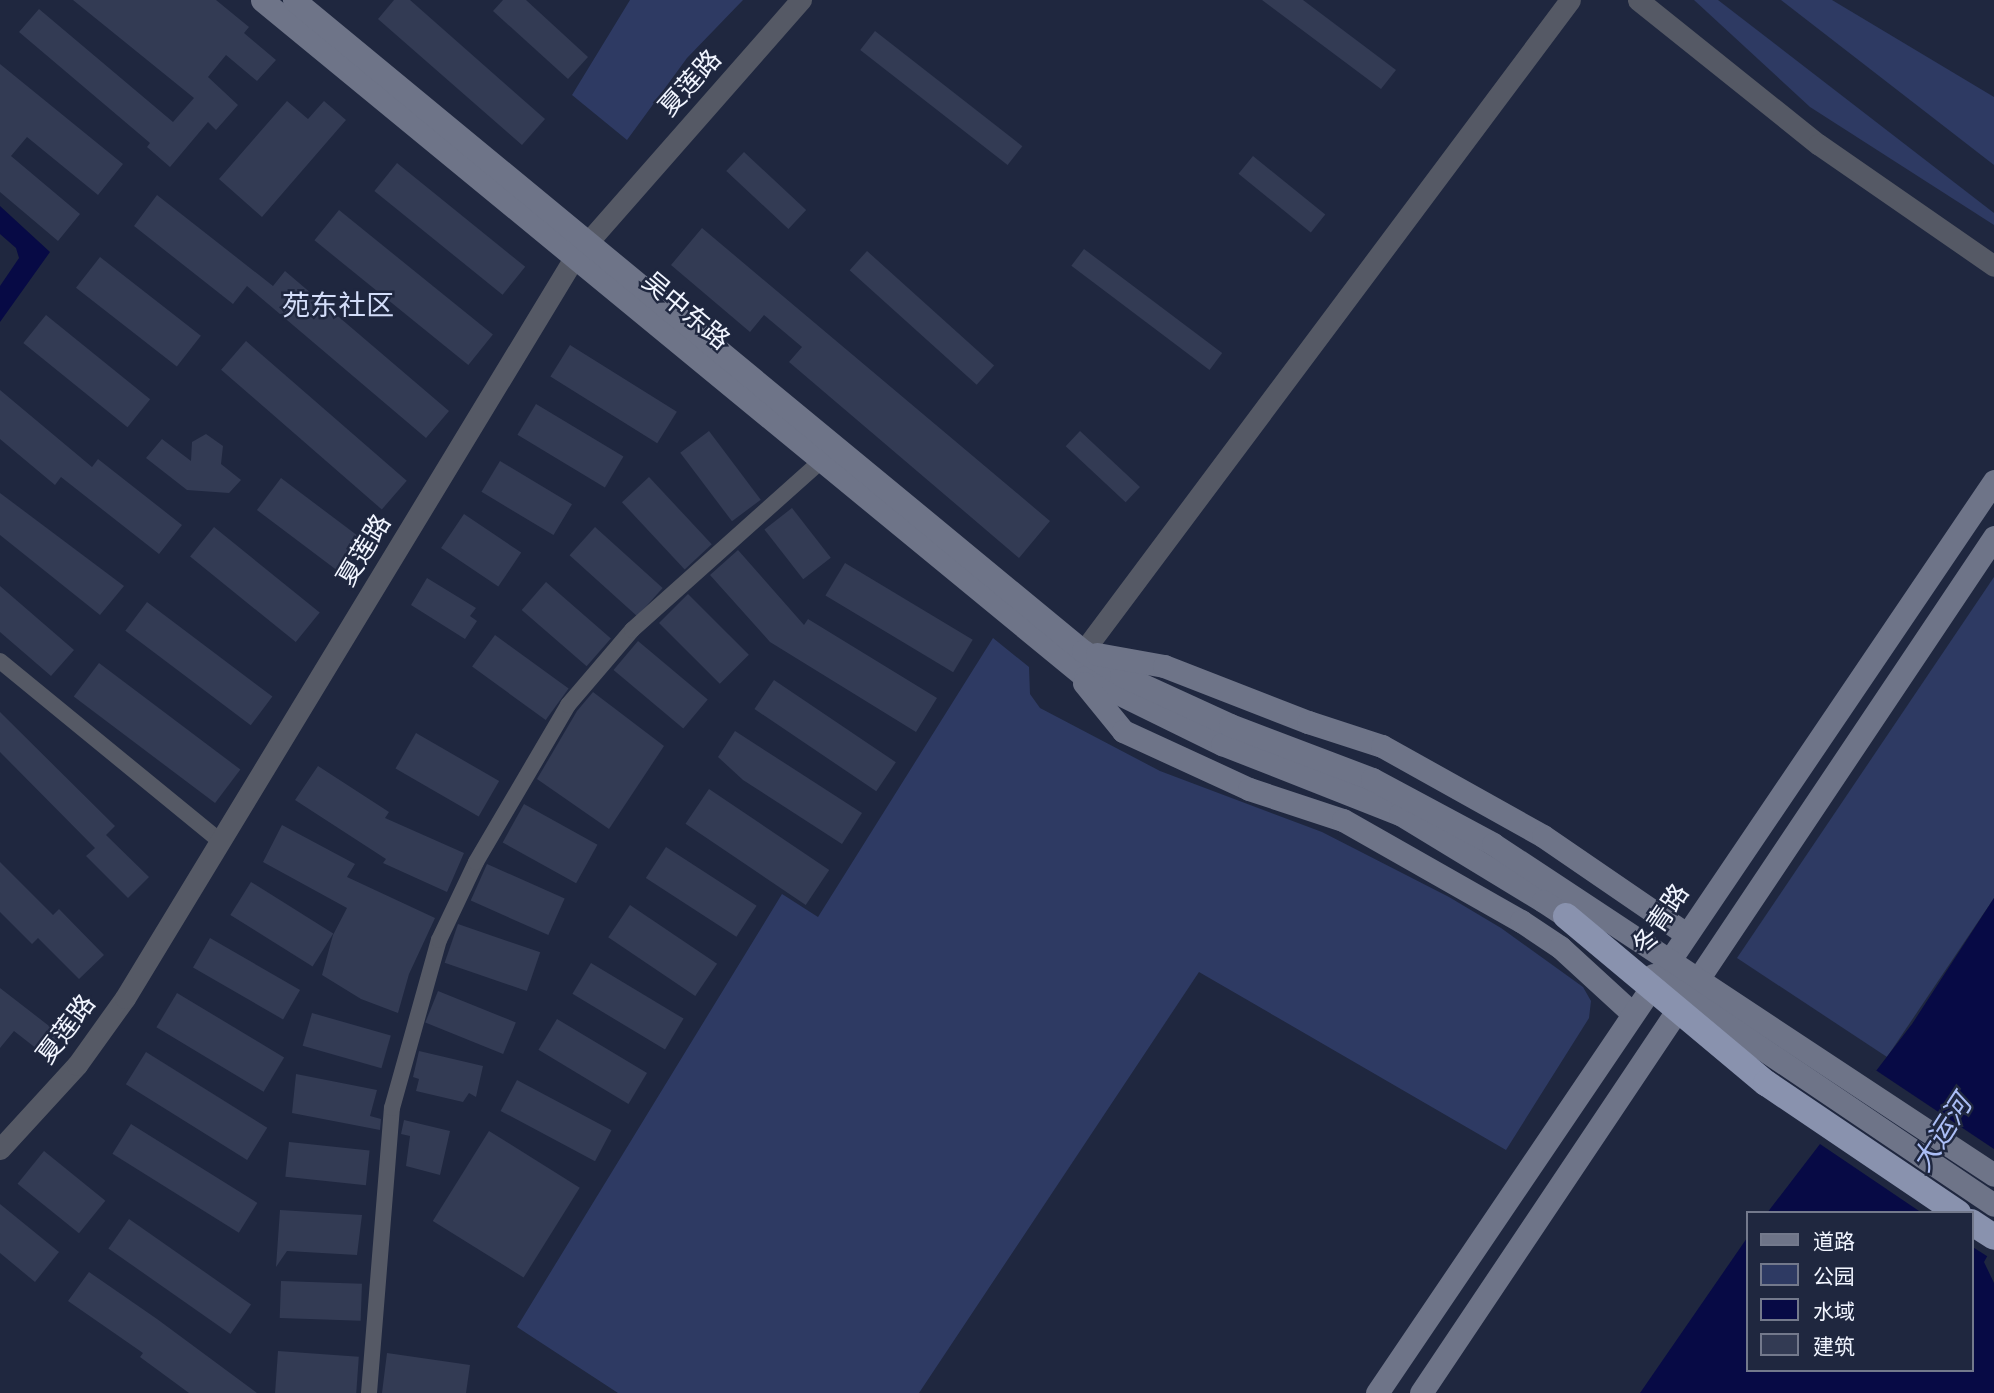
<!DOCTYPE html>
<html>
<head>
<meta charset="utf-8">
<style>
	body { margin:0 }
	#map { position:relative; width:1994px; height:1393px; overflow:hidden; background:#1f273f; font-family:"Alegreya Sans","Noto Sans SC",sans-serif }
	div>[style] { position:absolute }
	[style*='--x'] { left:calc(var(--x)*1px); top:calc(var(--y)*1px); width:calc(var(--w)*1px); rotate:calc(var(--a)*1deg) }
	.green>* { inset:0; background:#2e3a63 }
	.water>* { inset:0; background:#070a45 }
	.pier>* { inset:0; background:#1f273f }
	.building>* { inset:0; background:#333b54; transform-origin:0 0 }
	.minor>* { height:16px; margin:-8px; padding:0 8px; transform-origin:8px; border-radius:8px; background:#555965 }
	.tertiary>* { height:21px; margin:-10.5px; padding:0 10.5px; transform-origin:10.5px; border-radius:10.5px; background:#555965 }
	.secondary>* { height:23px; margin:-11.5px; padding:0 11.5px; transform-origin:11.5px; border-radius:11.5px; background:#6e7488 }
	.trunk>* { height:26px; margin:-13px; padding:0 13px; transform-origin:13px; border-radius:13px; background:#8992ae }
	.secondary-bridge>* { height:23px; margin:-11.5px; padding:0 11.5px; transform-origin:11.5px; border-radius:11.5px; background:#6e7488 }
	.trunk-bridge>* { height:26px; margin:-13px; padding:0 13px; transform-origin:13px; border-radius:13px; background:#8992ae }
	span { translate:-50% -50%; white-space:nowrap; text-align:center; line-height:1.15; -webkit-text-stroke:5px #1f273f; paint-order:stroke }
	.street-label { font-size:26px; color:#f1f5ff }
	.neighbourhood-label { font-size:28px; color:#d3ddf9 }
	.water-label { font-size:28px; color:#abbef6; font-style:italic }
	.legend { position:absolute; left:1746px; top:1211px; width:228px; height:161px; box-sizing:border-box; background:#1f273f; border:2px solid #73798c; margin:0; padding:9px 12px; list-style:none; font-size:21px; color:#f1f5ff }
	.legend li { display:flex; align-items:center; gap:14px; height:35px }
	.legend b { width:35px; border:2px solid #73798c }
</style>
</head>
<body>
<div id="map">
	<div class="green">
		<i style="clip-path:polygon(630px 0,743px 0,687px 58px,627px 140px,572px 95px)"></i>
		<i style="clip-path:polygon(1694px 0,1718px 0,1994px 213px,1994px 225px,1810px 107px)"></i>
		<i style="clip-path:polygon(1781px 0,1832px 0,1994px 97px,1994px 165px)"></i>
		<i style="clip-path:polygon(1994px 577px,1994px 898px,1887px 1057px,1737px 958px)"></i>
		<i style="clip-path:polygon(993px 638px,1029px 667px,1030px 694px,1040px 708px,1160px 771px,1322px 832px,1449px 897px,1501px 928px,1583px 987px,1591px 1001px,1589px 1018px,1506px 1150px,1199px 972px,919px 1393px,618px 1393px,517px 1327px,782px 894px,818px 917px)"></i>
	</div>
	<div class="water">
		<i style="clip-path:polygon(0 206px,50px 252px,0 322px,0 286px,19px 258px,16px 248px,0 234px)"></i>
		<i style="clip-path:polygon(1994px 898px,1994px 1244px,1984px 1262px,1994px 1283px,1994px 1393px,1640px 1393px,1747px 1238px,1747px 1370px,1971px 1370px,1971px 1213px,1767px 1213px,1912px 1024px)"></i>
	</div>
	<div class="pier">
		<i style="clip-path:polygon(1874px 1069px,1994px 1149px,1994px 1251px,1990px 1258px,1971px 1246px,1971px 1213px,1922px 1213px,1817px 1142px)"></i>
	</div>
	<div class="building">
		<i style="clip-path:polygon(73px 0,216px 0,249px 27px,244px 33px,276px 60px,257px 81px,226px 55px,208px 77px,238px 105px,216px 130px,208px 122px,170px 167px,147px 147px,150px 143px,19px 32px,39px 9px,173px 122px,194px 98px)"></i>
		<i style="clip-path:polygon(394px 0,410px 0,545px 119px,522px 145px,378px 19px)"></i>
		<i style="clip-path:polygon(503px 0,526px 0,588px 57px,568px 79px,493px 11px)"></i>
		<i style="clip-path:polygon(1262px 0,1303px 0,1396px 70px,1381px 89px)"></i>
		<i style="left:875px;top:31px;width:187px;height:24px;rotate:38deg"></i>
		<i style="clip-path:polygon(0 64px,123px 164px,98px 195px,27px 137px,11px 156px,80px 214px,58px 241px,0 192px)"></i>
		<i style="clip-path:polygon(287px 101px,308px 119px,324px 101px,346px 120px,262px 217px,219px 179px)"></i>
		<i style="left:744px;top:152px;width:85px;height:26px;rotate:43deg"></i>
		<i style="left:1253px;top:156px;width:93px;height:23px;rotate:39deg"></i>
		<i style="left:397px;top:163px;width:165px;height:36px;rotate:39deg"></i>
		<i style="clip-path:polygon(157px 195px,273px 286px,285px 271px,449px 411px,426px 438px,247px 286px,233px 304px,134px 226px)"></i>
		<i style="left:339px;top:210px;width:198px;height:39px;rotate:39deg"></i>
		<i style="clip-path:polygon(702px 228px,1050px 521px,1019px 558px,789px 362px,802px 347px,764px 315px,750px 332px,671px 265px)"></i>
		<i style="left:1084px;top:249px;width:173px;height:21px;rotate:37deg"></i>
		<i style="left:867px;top:251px;width:171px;height:26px;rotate:42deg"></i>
		<i style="left:100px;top:257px;width:128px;height:39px;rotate:38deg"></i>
		<i style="left:46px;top:315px;width:134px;height:36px;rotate:39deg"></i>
		<i style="left:246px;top:341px;width:213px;height:38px;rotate:41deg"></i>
		<i style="left:570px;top:345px;width:126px;height:37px;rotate:32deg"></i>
		<i style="clip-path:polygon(0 390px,92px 467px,98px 459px,182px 525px,159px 554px,61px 477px,55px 485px,0 439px)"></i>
		<i style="left:536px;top:404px;width:102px;height:36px;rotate:31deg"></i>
		<i style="left:709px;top:431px;width:86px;height:36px;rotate:53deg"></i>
		<i style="left:1080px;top:431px;width:82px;height:21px;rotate:43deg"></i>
		<i style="clip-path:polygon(206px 434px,223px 446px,221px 464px,241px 480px,229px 493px,187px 490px,146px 458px,162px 439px,191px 461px,192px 442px)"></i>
		<i style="left:500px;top:461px;width:84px;height:36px;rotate:31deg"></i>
		<i style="left:649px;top:477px;width:92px;height:37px;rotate:47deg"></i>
		<i style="left:281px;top:478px;width:106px;height:40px;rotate:37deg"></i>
		<i style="clip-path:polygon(0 493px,124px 586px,100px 615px,0 535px)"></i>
		<i style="left:792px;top:508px;width:63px;height:35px;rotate:52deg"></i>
		<i style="left:464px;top:514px;width:69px;height:41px;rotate:34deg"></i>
		<i style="left:214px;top:527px;width:136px;height:38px;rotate:39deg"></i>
		<i style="left:595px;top:527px;width:91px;height:38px;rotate:42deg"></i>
		<i style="clip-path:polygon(738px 550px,804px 625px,808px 619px,937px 698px,916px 732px,770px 642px,710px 575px)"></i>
		<i style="left:845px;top:563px;width:149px;height:38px;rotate:31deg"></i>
		<i style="clip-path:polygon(427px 578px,476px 608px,470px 616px,477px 621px,465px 639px,411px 605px)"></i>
		<i style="left:546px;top:582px;width:86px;height:37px;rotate:41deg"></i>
		<i style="clip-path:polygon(0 586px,74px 650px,51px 676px,0 632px)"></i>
		<i style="left:688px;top:594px;width:86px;height:41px;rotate:45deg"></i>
		<i style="left:147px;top:602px;width:157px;height:36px;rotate:37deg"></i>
		<i style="left:495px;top:635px;width:91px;height:39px;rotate:36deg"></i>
		<i style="left:638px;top:641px;width:91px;height:38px;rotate:40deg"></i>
		<i style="left:99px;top:663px;width:177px;height:42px;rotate:37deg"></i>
		<i style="left:774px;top:680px;width:147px;height:35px;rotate:34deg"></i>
		<i style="clip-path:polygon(593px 692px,664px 746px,609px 829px,537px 779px,577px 711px)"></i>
		<i style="clip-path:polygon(0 712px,115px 826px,106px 835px,149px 877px,128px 898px,86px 856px,95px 848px,0 752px)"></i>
		<i style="clip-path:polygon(735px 731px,862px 813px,842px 844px,743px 780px,718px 757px)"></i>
		<i style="left:416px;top:733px;width:96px;height:41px;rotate:30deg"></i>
		<i style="clip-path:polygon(318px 766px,389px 812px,385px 818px,464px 853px,447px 892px,383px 863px,386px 859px,295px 800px)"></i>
		<i style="left:709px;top:789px;width:145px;height:42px;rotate:34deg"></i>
		<i style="left:524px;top:804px;width:84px;height:44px;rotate:29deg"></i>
		<i style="clip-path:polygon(282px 825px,355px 864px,347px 877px,435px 918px,409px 974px,398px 1013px,361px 999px,322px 975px,333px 935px,347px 908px,263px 862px)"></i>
		<i style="left:666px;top:847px;width:108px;height:37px;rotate:33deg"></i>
		<i style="clip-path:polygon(0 862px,53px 915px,59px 909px,104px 955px,79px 979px,38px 938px,32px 944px,0 912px)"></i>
		<i style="left:487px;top:864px;width:85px;height:40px;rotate:24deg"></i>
		<i style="left:251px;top:882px;width:97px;height:39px;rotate:32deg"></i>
		<i style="left:630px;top:905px;width:105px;height:39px;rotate:34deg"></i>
		<i style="left:458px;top:924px;width:87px;height:41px;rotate:19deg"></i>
		<i style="left:210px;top:938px;width:104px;height:34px;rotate:30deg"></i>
		<i style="left:591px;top:963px;width:108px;height:36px;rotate:31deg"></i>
		<i style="clip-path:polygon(0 988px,62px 1036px,46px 1056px,14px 1031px,0 1048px)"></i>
		<i style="left:438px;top:991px;width:84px;height:34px;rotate:22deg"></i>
		<i style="left:177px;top:993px;width:125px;height:40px;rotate:31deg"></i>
		<i style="left:312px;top:1013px;width:82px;height:34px;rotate:16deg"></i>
		<i style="left:557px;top:1019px;width:105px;height:36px;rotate:31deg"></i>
		<i style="clip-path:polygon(419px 1051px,483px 1066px,476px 1097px,469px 1093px,463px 1102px,416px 1091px,419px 1079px,413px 1077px)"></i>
		<i style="left:146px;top:1052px;width:143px;height:38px;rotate:32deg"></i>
		<i style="clip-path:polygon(296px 1074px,377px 1090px,370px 1116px,381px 1119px,380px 1130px,292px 1113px)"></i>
		<i style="left:517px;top:1080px;width:107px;height:35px;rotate:28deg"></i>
		<i style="clip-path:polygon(404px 1120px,450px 1131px,440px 1175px,406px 1166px,410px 1136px,401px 1134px)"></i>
		<i style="left:131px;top:1124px;width:149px;height:35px;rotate:32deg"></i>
		<i style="left:489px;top:1131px;width:107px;height:106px;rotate:32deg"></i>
		<i style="left:289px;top:1142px;width:81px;height:35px;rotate:6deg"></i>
		<i style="left:44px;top:1151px;width:79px;height:42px;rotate:39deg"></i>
		<i style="clip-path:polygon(0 1204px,59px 1252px,35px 1282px,0 1253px)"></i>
		<i style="clip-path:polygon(280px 1210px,362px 1215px,357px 1255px,287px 1251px,276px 1267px)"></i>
		<i style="left:129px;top:1219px;width:149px;height:36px;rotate:35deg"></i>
		<i style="clip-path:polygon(89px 1272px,157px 1319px,257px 1393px,189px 1393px,140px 1357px,143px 1353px,68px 1301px)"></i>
		<i style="left:281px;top:1281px;width:81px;height:37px;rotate:2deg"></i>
		<i style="left:278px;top:1351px;width:81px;height:42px;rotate:4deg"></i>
		<i style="clip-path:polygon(387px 1353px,470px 1365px,466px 1393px,382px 1393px)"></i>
	</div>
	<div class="minor">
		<i style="--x:0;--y:661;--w:287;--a:39.3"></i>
		<i style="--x:369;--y:1393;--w:286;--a:-85.4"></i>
		<i style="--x:392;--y:1108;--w:174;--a:-74.4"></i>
		<i style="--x:439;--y:940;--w:86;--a:-64.6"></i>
		<i style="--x:476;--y:862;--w:182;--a:-59.6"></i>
		<i style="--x:568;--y:705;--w:99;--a:-49.5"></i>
		<i style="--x:632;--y:630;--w:254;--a:-41.8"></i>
	</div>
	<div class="tertiary">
		<i style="--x:1638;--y:0;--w:231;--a:38.7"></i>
		<i style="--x:1818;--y:144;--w:214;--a:34.7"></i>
		<i style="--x:1073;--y:665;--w:830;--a:-53.23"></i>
		<i style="--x:0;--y:1149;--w:114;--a:-47.5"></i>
		<i style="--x:77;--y:1065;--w:82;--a:-54.4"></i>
		<i style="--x:125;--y:998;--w:866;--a:-58.75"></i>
		<i style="--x:574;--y:258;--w:344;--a:-48.7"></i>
	</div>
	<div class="secondary">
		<i style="--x:262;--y:0;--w:1066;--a:39.44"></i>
		<i style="--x:1085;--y:677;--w:153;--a:26.1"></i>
		<i style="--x:1222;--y:744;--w:191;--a:21.5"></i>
		<i style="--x:1400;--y:814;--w:167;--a:31.3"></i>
		<i style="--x:294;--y:0;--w:1023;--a:39.53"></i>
		<i style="--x:1083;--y:651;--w:45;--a:32.3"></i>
		<i style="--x:1121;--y:675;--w:120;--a:24.6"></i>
		<i style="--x:1230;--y:725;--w:152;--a:20.8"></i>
		<i style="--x:1097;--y:654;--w:68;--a:10.2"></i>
		<i style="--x:1164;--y:666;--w:155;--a:21.3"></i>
		<i style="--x:1308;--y:722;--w:78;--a:18"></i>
		<i style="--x:1382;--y:746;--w:184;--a:29.2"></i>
		<i style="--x:1543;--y:836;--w:173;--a:34.4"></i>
		<i style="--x:1084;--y:683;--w:62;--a:50.9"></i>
		<i style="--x:1123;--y:731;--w:139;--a:24.7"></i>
		<i style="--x:1249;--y:789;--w:99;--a:18.3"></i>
		<i style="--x:1343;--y:820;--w:205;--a:29.6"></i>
		<i style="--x:1521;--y:921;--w:47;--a:33.7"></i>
		<i style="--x:1560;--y:947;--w:98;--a:42.5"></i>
		<i style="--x:1377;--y:1393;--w:1101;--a:-55.92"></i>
		<i style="--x:1421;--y:1393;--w:1030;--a:-56.2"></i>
	</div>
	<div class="trunk">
		<i style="--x:1971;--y:1222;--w:27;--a:33"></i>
	</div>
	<div class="secondary-bridge">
		<i style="--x:1372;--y:779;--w:137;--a:28.2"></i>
		<i style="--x:1493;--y:844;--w:600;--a:33.45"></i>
		<i style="--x:1543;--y:901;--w:45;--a:33.3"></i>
		<i style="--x:1653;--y:975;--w:411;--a:34"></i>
	</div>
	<div class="trunk-bridge">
		<i style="--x:1566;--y:916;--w:261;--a:39.9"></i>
		<i style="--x:1766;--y:1083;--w:232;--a:34.1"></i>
	</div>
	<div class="street-label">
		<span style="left:691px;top:84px;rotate:-48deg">夏莲路</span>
		<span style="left:685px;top:312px;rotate:40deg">吴中东路</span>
		<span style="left:365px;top:551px;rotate:-59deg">夏莲路</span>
		<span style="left:1662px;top:920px;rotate:-56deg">冬青路</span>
		<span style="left:67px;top:1030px;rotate:-53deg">夏莲路</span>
	</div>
	<div class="neighbourhood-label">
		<span style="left:338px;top:307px">苑东社区</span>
	</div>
	<div class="water-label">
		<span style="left:1943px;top:1134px;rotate:-57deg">大运河</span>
	</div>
	<ul class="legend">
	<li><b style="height:9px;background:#6e7488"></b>道路</li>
	<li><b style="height:19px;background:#2e3a63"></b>公园</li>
	<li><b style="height:19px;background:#070a45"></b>水域</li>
	<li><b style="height:19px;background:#333b54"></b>建筑</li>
	</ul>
</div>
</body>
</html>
